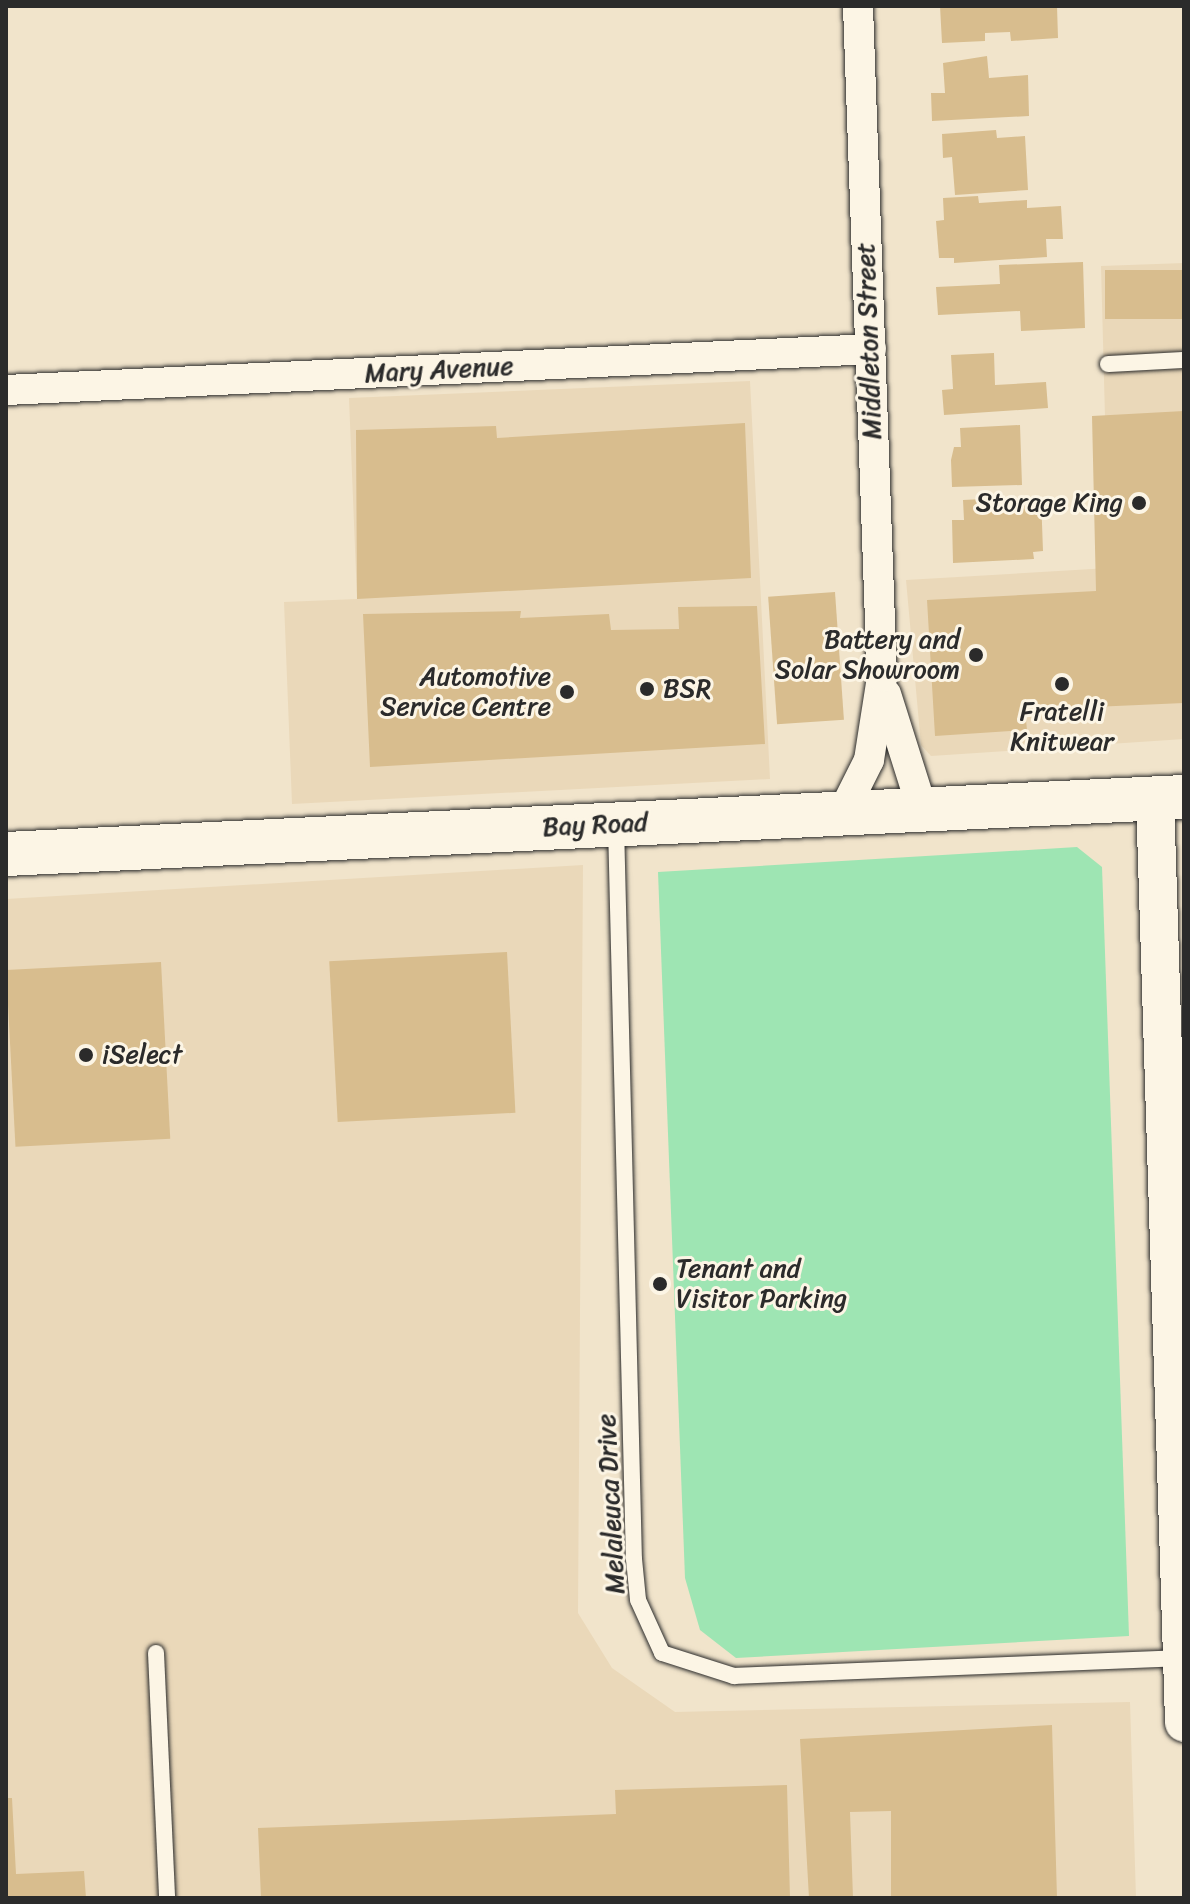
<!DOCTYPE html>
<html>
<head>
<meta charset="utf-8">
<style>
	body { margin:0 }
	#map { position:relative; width:1190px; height:1904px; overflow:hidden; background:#f1e4cb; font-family:Sriracha,sans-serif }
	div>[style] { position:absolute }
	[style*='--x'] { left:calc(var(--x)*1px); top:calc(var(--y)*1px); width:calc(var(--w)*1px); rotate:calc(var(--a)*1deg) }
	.built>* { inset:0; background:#ead8b9 }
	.green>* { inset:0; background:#9ee5b3 }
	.building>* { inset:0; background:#d8bd8e; transform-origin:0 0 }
	.roads { filter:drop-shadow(0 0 2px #2b2b2b) drop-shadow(0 0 2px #2b2b2b) }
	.service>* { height:16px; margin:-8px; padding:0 8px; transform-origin:8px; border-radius:8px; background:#fcf5e5 }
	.minor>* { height:30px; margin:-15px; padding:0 15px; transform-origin:15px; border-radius:15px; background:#fcf5e5 }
	.tertiary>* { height:38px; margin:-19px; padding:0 19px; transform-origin:19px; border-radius:19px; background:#fcf5e5 }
	.secondary>* { height:44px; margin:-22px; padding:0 22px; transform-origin:22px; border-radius:22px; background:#fcf5e5 }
	.dots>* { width:22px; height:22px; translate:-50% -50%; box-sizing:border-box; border:4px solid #fcf5e5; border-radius:50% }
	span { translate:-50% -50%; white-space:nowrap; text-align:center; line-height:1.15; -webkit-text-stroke:6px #fcf5e5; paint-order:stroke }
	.street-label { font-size:26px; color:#2b2b2b }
	.poi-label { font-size:26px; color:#2b2b2b }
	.right { translate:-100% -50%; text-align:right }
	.left { translate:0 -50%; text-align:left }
	.frame { position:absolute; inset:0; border:8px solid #2b2b2b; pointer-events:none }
</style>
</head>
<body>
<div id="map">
	<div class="built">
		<i style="clip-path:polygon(1184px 263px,1184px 739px,931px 756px,921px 745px,906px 580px,1109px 568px,1101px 266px)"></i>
		<i style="clip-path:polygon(750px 381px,770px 779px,292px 804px,284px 602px,357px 599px,349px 398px)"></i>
		<i style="clip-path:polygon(583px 865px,578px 1613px,612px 1668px,675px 1712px,1130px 1702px,1136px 1898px,6px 1898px,6px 899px)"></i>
	</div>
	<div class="green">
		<i style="clip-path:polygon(1077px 847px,1102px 867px,1129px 1636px,736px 1658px,700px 1630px,685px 1578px,658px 872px)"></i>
	</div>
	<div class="building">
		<i style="clip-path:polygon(940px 6px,1057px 6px,1058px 38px,1011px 41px,1010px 32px,985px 33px,985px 41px,942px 43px)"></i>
		<i style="clip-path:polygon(987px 56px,989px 78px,1028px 75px,1029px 116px,932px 121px,931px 93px,945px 93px,943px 63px)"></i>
		<i style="clip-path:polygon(996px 130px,997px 138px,1025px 136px,1028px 190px,955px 195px,952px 157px,943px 158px,942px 134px)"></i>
		<i style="clip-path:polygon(978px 196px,979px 203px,1027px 200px,1027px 208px,1061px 206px,1063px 239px,1046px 239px,1047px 257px,954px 263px,954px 258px,939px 258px,936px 221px,944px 220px,943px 198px)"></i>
		<i style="clip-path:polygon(1083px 262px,1085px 328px,1021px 331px,1020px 311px,938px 315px,936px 287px,1000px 284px,999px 265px)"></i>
		<i style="left:1184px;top:270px;width:49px;height:79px;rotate:90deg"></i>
		<i style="clip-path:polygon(994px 353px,995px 385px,1046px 382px,1048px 408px,944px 415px,942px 390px,953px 389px,951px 355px)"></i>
		<i style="clip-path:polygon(1184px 411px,1184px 703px,1025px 710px,1027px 730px,935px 736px,927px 600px,1096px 591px,1092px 416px)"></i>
		<i style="clip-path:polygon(745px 423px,751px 578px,357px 599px,356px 430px,496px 426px,497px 438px)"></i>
		<i style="clip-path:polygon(1020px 425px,1022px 485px,952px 487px,951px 460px,954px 447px,961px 447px,960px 428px)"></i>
		<i style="clip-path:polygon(1041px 496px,1043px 551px,1033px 552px,1034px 559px,953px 563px,952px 520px,964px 520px,963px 500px)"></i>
		<i style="left:835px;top:592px;width:128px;height:67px;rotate:86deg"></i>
		<i style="clip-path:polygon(757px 606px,765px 744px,370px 767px,363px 614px,521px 611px,520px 618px,609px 614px,611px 630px,679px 629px,678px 607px)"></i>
		<i style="left:507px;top:952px;width:161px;height:178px;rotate:87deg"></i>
		<i style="left:161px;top:962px;width:177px;height:155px;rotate:87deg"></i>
		<i style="clip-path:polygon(1052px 1725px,1057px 1898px,891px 1898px,891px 1811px,850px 1812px,853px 1898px,809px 1898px,800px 1739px)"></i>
		<i style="clip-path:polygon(787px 1785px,790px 1898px,261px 1898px,258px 1828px,616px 1814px,615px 1790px)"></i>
		<i style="clip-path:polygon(6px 1798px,12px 1798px,16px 1874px,84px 1871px,86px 1898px,6px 1898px)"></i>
	</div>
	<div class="roads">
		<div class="service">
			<i style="--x:1108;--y:364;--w:76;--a:-3"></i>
			<i style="--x:616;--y:825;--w:734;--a:88.6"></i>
			<i style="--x:634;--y:1559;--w:41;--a:84.4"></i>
			<i style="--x:638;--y:1600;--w:58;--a:65.6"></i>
			<i style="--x:662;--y:1653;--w:76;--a:17.7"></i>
			<i style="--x:734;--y:1676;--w:448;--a:-2.3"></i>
			<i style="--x:156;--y:1653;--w:245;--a:87.4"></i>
		</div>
		<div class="minor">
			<i style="--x:6;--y:390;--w:866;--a:-2.71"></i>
			<i style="--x:886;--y:694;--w:120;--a:72.5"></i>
			<i style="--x:843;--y:812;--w:58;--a:-63.4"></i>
			<i style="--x:869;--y:760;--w:84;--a:-81.1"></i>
			<i style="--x:882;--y:677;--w:671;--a:-92.05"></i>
		</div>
		<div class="tertiary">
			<i style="--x:1155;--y:798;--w:925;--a:88.2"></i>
		</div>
		<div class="secondary">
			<i style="--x:6;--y:854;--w:1179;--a:-2.77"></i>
		</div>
	</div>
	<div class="dots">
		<i style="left:1139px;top:503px;background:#2b2b2b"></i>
		<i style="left:976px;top:655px;background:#2b2b2b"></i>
		<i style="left:1062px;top:684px;background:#2b2b2b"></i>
		<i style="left:647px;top:689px;background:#2b2b2b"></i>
		<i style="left:567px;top:692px;background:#2b2b2b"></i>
		<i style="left:86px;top:1055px;background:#2b2b2b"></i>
		<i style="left:660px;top:1284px;background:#2b2b2b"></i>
	</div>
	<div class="street-label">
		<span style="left:869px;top:341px;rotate:-92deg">Middleton Street</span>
		<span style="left:439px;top:370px;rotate:-3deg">Mary Avenue</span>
		<span style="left:595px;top:825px;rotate:-3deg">Bay Road</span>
		<span style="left:611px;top:1504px;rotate:-93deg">Melaleuca Drive</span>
	</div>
	<div class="poi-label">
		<span class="right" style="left:1123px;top:503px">Storage King</span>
		<span class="right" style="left:960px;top:655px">Battery and<br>Solar Showroom</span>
		<span class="right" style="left:551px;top:692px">Automotive<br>Service Centre</span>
		<span class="left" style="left:663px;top:689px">BSR</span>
		<span style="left:1062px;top:727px">Fratelli<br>Knitwear</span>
		<span class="left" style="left:102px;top:1055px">iSelect</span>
		<span class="left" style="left:676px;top:1284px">Tenant and<br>Visitor Parking</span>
	</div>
	<div class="frame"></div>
</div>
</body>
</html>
